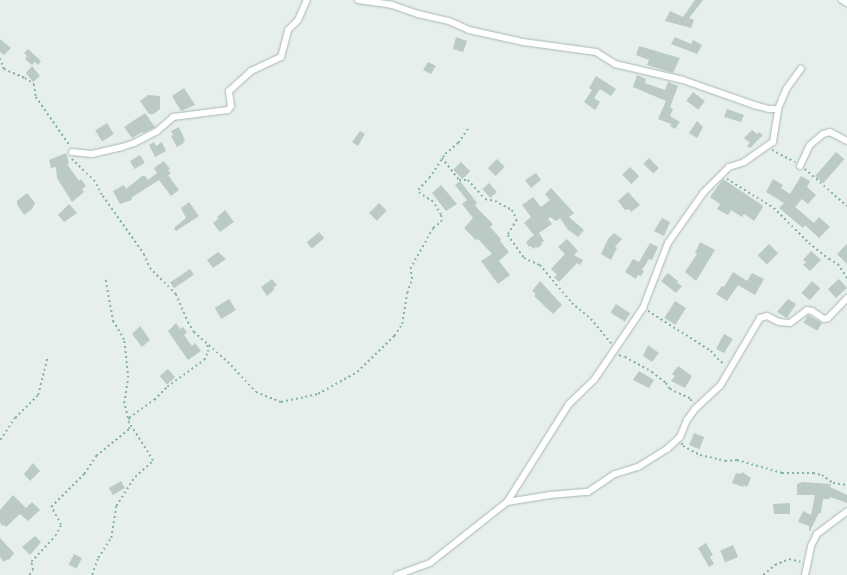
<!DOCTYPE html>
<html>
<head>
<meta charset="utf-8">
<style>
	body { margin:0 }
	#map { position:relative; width:847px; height:575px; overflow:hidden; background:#e6efeb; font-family:Commissioner,sans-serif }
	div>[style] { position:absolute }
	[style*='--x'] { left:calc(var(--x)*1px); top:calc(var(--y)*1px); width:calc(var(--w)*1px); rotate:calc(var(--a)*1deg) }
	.building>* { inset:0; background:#bbcac4; transform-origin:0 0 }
	.path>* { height:1.5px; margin-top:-0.75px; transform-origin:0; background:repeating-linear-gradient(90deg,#86b3a5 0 2px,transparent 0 5px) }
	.roads { filter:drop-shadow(0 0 1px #a8b8b2) drop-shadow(0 0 1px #a8b8b2) }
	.street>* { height:6px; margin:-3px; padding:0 3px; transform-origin:3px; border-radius:3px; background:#fff }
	span { translate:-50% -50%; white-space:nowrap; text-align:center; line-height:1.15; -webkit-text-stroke:3px #f7fbf9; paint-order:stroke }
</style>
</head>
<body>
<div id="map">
	<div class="building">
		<i style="clip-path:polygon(695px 0,703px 0,689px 18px,694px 20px,691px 28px,665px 21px,670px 11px,683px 17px)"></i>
		<i style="clip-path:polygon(456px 37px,467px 41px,463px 52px,453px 49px)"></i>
		<i style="clip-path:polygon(675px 37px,691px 44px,693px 40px,702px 45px,697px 54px,671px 44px)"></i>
		<i style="clip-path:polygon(0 39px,11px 48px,4px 55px,0 52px)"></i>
		<i style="clip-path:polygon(639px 46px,680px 58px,673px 73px,647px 65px,649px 60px,636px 55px)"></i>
		<i style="clip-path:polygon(28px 49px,41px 61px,38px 65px,35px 62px,32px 65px,25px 59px,27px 56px,24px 53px)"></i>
		<i style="clip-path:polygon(428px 62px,436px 66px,431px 74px,423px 70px)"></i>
		<i style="clip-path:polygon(32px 66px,40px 76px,33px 82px,26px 73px)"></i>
		<i style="clip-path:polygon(637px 75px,646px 79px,645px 83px,665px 90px,668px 82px,678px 86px,670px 107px,673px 109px,670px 116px,680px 122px,675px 129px,670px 126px,671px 124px,658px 119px,666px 101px,633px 87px)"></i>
		<i style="clip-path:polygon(596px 76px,616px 89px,611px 96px,600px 89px,594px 98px,600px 102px,595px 110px,584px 102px,592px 90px,589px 88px)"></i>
		<i style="clip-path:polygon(184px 88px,195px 105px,181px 111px,172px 96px)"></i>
		<i style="left:693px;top:92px;width:15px;height:11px;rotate:37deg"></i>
		<i style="clip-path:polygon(148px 95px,160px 96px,160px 109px,154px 114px,149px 114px,140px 101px)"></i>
		<i style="clip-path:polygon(727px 109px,744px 115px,741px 122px,724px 117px)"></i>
		<i style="clip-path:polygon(145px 113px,155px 127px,143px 133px,142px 132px,132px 138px,124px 127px)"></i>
		<i style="clip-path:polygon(697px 121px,703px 127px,697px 138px,689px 133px)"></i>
		<i style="left:107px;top:123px;width:13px;height:14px;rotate:58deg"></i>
		<i style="clip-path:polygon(179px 127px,185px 140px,183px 141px,184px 143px,177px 147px,171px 136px,173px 135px,171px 131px)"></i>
		<i style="clip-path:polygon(752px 130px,757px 134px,759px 132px,763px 135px,750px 148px,747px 146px,750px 143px,744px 138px)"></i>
		<i style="clip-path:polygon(360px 131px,365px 134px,358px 146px,352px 142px)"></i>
		<i style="clip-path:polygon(154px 142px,156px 146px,162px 142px,166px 151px,155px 157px,149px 145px)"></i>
		<i style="left:836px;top:152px;width:11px;height:32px;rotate:41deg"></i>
		<i style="clip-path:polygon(66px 153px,69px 163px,67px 164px,79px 181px,81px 179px,86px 186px,82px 189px,84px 192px,72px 202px,57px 178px,56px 167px,51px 168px,49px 160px)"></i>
		<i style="left:140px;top:155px;width:9px;height:12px;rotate:58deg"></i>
		<i style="left:649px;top:158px;width:14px;height:8px;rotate:45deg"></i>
		<i style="left:497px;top:159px;width:11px;height:13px;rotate:45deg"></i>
		<i style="clip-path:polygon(164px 161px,170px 169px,168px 170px,171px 174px,168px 175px,179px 190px,171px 196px,159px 180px,131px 198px,132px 200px,120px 204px,113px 191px,124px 185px,126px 189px,142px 176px,145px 176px,148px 180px,157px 173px,154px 168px)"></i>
		<i style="left:461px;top:162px;width:13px;height:11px;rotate:45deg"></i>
		<i style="left:630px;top:167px;width:13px;height:11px;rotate:45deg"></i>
		<i style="clip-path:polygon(536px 173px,541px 180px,531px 188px,525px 180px)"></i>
		<i style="clip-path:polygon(801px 176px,810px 181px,807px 187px,816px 195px,808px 204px,802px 199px,795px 207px,814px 223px,819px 217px,830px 227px,819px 238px,805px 225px,803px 228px,779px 208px,784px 203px,766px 192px,773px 179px,783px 185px,781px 188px,790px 194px)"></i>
		<i style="clip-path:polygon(723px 179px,762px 205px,763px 207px,754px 221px,744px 214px,742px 217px,731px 210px,728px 215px,717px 209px,720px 204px,710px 197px)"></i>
		<i style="clip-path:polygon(460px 181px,477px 203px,475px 205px,477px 208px,493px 224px,490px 227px,501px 239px,500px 241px,509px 252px,499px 261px,510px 275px,498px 284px,481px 261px,492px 254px,478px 239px,476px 240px,464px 228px,473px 218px,462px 204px,467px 200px,455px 185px)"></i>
		<i style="left:489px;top:183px;width:12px;height:9px;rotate:48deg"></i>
		<i style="clip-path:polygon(441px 185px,457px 204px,446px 211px,432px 193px)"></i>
		<i style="clip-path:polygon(551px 188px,574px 213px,569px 217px,584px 230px,578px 237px,568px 230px,560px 218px,556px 221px,550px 217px,548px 219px,552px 224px,539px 233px,544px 241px,541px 243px,542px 245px,537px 248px,536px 247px,533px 249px,531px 246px,529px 247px,526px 242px,534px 235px,524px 223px,531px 217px,522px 205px,533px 197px,541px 207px,550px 200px,545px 194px)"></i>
		<i style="clip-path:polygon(628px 192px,640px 205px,631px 212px,629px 209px,625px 210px,618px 201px)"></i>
		<i style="clip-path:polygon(27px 193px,35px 203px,32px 209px,24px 215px,17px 204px,17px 201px)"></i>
		<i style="clip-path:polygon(189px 202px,199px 216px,176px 231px,174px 228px,186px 218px,181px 208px)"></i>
		<i style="left:379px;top:203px;width:11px;height:14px;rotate:45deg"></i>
		<i style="clip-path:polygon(69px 204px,77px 213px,64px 222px,58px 215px)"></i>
		<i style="clip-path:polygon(225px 210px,234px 222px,220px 232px,213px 223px,218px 219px,217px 217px)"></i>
		<i style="clip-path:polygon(662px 218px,670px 222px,664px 236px,654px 231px)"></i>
		<i style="left:319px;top:232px;width:8px;height:16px;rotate:50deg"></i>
		<i style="clip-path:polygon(614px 233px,622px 239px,615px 247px,617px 248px,611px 260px,601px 254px,608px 239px)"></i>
		<i style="clip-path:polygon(567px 239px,578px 251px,574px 255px,583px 260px,580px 265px,577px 263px,559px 282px,554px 277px,557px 275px,551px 269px,565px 254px,558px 247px)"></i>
		<i style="clip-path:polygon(700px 242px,715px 250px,696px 281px,685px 272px,697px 254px,695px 253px)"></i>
		<i style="clip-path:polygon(650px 243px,658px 247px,652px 260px,649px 259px,642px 270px,644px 271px,641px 276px,638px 275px,636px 279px,625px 272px,633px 259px,639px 262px)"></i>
		<i style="left:769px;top:244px;width:13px;height:16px;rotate:45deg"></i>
		<i style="clip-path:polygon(847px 244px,847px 264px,837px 254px)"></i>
		<i style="clip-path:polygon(811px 251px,821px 260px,810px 271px,803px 265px,806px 262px,803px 260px)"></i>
		<i style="clip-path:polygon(218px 252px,226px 259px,213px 268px,207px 260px)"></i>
		<i style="left:190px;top:269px;width:7px;height:24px;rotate:56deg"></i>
		<i style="clip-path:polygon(733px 272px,747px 281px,752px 273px,764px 279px,755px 295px,738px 285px,727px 301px,716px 294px,722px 286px,724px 287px)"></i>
		<i style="clip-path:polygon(668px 273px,678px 281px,677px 283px,682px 286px,676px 293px,661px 281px)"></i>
		<i style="clip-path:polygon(272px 279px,277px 285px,273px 288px,275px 289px,267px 296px,261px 287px)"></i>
		<i style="left:839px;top:279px;width:12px;height:15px;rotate:48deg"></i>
		<i style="clip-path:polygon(540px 281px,562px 305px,553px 314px,534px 296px,536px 294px,532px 291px)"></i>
		<i style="left:812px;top:281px;width:11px;height:16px;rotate:41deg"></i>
		<i style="left:229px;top:299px;width:13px;height:17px;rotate:58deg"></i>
		<i style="clip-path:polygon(788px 299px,796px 304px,787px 318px,777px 312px)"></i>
		<i style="left:675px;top:301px;width:13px;height:20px;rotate:32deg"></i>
		<i style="left:616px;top:304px;width:17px;height:10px;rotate:33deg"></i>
		<i style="left:808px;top:315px;width:16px;height:9px;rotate:30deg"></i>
		<i style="clip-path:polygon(176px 323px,180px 329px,183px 327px,187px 332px,184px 335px,192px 346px,195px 343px,201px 351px,188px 360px,168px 331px)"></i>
		<i style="clip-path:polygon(140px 326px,150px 340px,142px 347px,132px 334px)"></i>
		<i style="clip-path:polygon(724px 334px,733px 339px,724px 353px,716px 349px)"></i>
		<i style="clip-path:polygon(648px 345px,659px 353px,652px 362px,643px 356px)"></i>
		<i style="clip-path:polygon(678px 366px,692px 376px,685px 388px,671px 381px,675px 376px,672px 374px)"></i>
		<i style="left:168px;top:369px;width:11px;height:11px;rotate:49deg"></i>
		<i style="clip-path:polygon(639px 371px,654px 380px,649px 388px,633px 380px)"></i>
		<i style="left:694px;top:433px;width:11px;height:13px;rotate:22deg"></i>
		<i style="clip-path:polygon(33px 463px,40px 471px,30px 481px,24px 474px)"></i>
		<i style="clip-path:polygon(742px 472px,751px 478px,747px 487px,744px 485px,743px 487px,732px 483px,736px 473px,741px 474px)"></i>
		<i style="left:121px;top:481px;width:8px;height:14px;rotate:60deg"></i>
		<i style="clip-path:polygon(802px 482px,831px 484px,830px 487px,847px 495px,847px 503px,830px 497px,830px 499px,823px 499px,821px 513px,819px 513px,810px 531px,809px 531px,809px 526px,798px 522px,803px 511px,811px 515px,815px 495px,797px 495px,797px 484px)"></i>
		<i style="clip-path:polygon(13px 495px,26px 508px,32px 502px,40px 510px,28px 521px,20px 514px,6px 527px,4px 525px,3px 526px,0 523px,0 510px)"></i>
		<i style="clip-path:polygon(790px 503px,790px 514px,774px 514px,773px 504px)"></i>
		<i style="clip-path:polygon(35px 536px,41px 542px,30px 555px,22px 547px)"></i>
		<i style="clip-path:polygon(0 538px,14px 553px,9px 560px,8px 559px,4px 562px,0 557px)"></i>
		<i style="clip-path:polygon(706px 543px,713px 555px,710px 557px,714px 564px,709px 567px,698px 548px)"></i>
		<i style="left:733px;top:545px;width:13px;height:14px;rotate:67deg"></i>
		<i style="left:74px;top:554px;width:9px;height:12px;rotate:27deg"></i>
	</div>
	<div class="path">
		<i style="--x:0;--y:58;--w:12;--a:70"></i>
		<i style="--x:4;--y:69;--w:23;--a:23"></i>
		<i style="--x:25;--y:78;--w:11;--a:34"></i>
		<i style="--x:34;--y:84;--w:13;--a:81"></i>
		<i style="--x:36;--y:97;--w:60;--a:55.2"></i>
		<i style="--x:772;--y:150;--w:26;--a:28"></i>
		<i style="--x:442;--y:158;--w:28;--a:52"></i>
		<i style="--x:459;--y:180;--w:9;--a:0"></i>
		<i style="--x:468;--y:180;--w:25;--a:48"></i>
		<i style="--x:485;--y:199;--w:10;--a:11"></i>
		<i style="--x:495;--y:201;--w:19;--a:28"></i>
		<i style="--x:512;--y:210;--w:11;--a:63"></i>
		<i style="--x:517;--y:220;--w:17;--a:121"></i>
		<i style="--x:508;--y:235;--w:28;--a:55"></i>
		<i style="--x:524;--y:258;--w:17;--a:24"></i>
		<i style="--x:540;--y:265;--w:50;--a:49.9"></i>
		<i style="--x:572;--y:303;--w:25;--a:40"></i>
		<i style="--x:591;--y:319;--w:33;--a:50"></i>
		<i style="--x:72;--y:159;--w:30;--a:44"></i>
		<i style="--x:94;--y:180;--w:18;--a:61"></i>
		<i style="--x:103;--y:196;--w:71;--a:54.7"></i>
		<i style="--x:144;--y:254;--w:15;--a:67"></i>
		<i style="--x:150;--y:268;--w:37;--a:45"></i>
		<i style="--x:176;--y:294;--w:30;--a:67"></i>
		<i style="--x:188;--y:322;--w:12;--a:59"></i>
		<i style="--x:194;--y:332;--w:45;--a:41.4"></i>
		<i style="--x:228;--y:362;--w:41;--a:47"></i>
		<i style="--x:256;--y:392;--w:27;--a:22"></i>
		<i style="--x:281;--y:402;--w:38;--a:-12"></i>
		<i style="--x:318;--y:394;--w:45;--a:-29.4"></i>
		<i style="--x:357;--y:372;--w:52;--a:-44.2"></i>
		<i style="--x:394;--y:336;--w:14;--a:-56"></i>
		<i style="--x:402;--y:324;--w:31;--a:-81"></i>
		<i style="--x:407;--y:293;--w:15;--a:-70"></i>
		<i style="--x:412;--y:279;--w:10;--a:-101"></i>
		<i style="--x:410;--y:269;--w:47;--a:-60.7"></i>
		<i style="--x:433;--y:228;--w:10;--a:-37"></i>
		<i style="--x:441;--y:222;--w:7;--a:-90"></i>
		<i style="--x:441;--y:215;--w:15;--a:-122"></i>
		<i style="--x:433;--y:202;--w:15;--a:-148"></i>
		<i style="--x:420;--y:194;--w:4;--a:-117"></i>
		<i style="--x:418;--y:190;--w:16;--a:-47"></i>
		<i style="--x:429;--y:178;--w:29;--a:-56"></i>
		<i style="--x:445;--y:154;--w:17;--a:-40"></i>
		<i style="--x:458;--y:143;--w:18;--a:-56"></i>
		<i style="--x:805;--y:169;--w:56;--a:41.4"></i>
		<i style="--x:727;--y:179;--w:55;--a:31.7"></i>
		<i style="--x:774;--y:208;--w:49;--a:45"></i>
		<i style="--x:809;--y:243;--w:26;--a:39"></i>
		<i style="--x:829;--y:259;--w:10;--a:29"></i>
		<i style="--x:838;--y:264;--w:17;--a:57"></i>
		<i style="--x:648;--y:311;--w:75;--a:32.4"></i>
		<i style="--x:711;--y:351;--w:15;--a:48"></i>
		<i style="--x:721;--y:362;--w:4;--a:27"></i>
		<i style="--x:619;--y:355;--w:6;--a:18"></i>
		<i style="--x:625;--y:357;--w:31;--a:29"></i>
		<i style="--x:652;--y:372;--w:18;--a:38"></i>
		<i style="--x:666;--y:383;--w:7;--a:56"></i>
		<i style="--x:670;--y:389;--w:23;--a:25"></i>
		<i style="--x:691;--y:399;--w:5;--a:79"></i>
		<i style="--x:129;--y:420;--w:2;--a:-90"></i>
		<i style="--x:129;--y:418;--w:31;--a:-36"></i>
		<i style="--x:154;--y:400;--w:18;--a:-45"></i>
		<i style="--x:167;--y:387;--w:46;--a:-36.1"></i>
		<i style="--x:204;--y:360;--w:9;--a:-63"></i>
		<i style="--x:208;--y:352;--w:10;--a:-96"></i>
		<i style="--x:0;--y:440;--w:27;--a:-56"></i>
		<i style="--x:15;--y:418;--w:33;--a:-45"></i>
		<i style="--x:38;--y:395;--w:38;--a:-76"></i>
		<i style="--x:682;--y:443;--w:3;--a:72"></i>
		<i style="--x:683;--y:446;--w:19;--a:28"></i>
		<i style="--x:700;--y:455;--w:26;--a:13"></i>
		<i style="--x:725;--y:461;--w:12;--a:-5"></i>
		<i style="--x:737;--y:460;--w:47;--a:16.1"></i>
		<i style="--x:782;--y:473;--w:31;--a:0"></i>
		<i style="--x:813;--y:473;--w:9;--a:13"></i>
		<i style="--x:822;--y:475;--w:14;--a:36"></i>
		<i style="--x:833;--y:483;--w:14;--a:8"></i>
		<i style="--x:29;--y:575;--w:6;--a:-51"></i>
		<i style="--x:33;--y:570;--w:8;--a:-104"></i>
		<i style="--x:31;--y:562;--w:35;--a:-47"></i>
		<i style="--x:55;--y:536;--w:13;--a:-61"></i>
		<i style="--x:61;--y:525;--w:21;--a:-119"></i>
		<i style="--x:51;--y:507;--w:47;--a:-45"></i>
		<i style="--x:84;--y:474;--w:22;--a:-56"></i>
		<i style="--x:96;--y:456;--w:43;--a:-39.3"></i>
		<i style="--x:129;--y:429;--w:5;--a:-90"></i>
		<i style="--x:92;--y:575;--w:18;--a:-71"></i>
		<i style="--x:98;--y:558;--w:24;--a:-57"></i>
		<i style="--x:111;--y:538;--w:32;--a:-81"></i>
		<i style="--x:116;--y:506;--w:35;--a:-57"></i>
		<i style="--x:135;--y:477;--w:24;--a:-42"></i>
		<i style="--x:153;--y:461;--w:45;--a:-122.3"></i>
		<i style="--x:129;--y:423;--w:21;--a:-104"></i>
		<i style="--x:124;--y:403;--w:25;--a:-81"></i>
		<i style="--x:128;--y:378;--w:38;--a:-96"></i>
		<i style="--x:124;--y:340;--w:21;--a:-121"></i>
		<i style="--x:113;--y:322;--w:45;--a:-100.3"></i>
		<i style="--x:763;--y:575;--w:16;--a:-40"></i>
		<i style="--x:775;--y:565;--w:15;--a:-23"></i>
		<i style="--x:789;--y:559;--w:12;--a:14"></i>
	</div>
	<div class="roads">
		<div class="street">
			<i style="--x:358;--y:0;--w:34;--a:8"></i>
			<i style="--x:392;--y:5;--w:28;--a:19"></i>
			<i style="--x:418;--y:14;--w:32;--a:13"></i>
			<i style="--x:449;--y:21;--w:22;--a:24"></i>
			<i style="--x:469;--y:30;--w:55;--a:12.5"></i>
			<i style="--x:523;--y:42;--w:74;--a:7.8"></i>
			<i style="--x:596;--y:52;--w:22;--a:32"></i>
			<i style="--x:615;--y:64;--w:70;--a:13.2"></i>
			<i style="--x:683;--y:80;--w:75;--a:19.4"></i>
			<i style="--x:754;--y:105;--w:16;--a:15"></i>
			<i style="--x:769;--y:109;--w:9;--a:0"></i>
			<i style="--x:842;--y:0;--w:6;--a:31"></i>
			<i style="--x:72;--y:152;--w:20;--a:6"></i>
			<i style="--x:92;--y:154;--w:31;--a:-13"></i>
			<i style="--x:122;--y:147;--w:13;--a:-18"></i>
			<i style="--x:134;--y:143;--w:25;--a:-27"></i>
			<i style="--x:156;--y:132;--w:23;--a:-41"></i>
			<i style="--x:173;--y:117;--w:55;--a:-7.3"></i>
			<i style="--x:228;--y:110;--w:5;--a:-53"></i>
			<i style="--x:231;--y:106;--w:15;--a:-98"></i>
			<i style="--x:229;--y:91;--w:30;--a:-42"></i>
			<i style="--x:251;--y:71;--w:33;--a:-25"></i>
			<i style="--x:281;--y:57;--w:28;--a:-75"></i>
			<i style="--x:288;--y:30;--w:14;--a:-45"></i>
			<i style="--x:298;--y:20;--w:22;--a:-66"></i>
			<i style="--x:800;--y:166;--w:23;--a:-65"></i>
			<i style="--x:810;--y:145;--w:17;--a:-40"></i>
			<i style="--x:823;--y:134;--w:7;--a:-16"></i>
			<i style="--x:830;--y:132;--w:19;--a:28"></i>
			<i style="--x:507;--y:502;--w:44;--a:-9.2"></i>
			<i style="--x:550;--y:495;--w:38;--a:-5"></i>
			<i style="--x:588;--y:492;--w:32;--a:-34"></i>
			<i style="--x:615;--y:474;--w:24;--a:-17"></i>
			<i style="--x:638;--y:467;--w:34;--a:-32"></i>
			<i style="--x:667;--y:449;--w:18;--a:-43"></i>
			<i style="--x:680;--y:437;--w:18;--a:-68"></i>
			<i style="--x:687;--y:420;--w:14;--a:-54"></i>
			<i style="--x:695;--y:409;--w:34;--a:-43"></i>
			<i style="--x:720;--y:386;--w:79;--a:-59.5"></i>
			<i style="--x:760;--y:318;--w:7;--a:-16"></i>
			<i style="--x:767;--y:316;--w:13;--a:27"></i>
			<i style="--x:779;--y:322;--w:11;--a:5"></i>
			<i style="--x:790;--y:323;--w:21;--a:-37"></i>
			<i style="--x:807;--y:310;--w:5;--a:11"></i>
			<i style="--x:812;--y:311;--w:14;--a:34"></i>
			<i style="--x:824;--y:319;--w:4;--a:-14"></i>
			<i style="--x:828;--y:318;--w:28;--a:-46"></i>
			<i style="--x:397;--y:575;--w:35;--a:-20"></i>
			<i style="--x:430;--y:563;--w:98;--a:-38.4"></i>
			<i style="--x:507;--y:502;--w:116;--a:-57.7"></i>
			<i style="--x:569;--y:404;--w:35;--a:-44"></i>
			<i style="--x:594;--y:380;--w:87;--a:-55.8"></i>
			<i style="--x:643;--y:308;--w:70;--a:-69"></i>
			<i style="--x:668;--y:243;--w:62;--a:-54.8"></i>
			<i style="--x:704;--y:192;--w:35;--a:-45"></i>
			<i style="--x:729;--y:167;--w:16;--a:-18"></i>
			<i style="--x:744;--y:162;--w:35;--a:-35"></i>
			<i style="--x:773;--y:142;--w:33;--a:-81"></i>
			<i style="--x:778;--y:109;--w:11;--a:-68"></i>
			<i style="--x:782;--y:99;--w:12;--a:-66"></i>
			<i style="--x:787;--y:88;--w:24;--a:-54"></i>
			<i style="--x:805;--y:575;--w:30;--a:-78"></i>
			<i style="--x:811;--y:546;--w:13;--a:-63"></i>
			<i style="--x:817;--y:534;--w:38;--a:-37"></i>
		</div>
	</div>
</div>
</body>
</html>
